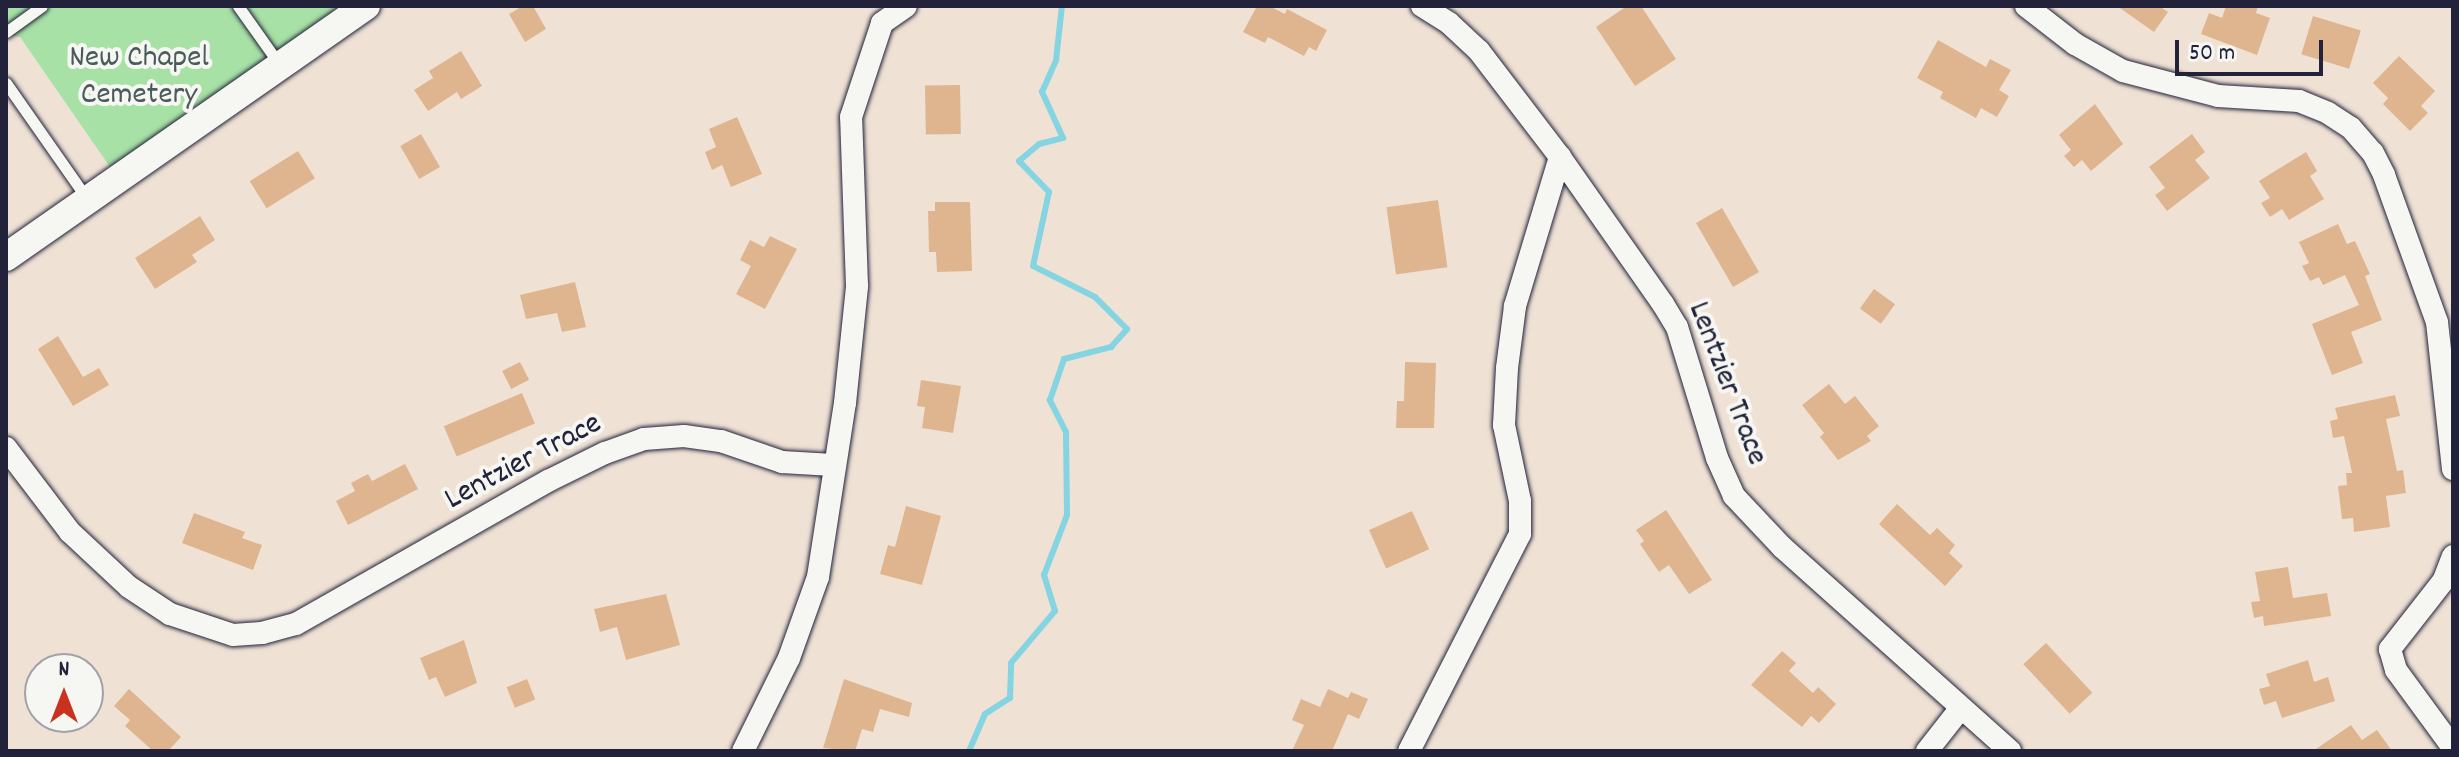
<!DOCTYPE html>
<html>
<head>
<meta charset="utf-8">
<style>
	body { margin:0 }
	#map { position:relative; width:2459px; height:757px; overflow:hidden; background:#efe2d5; font-family:Dekko,sans-serif }
	div>[style] { position:absolute }
	[style*='--x'] { left:calc(var(--x)*1px); top:calc(var(--y)*1px); width:calc(var(--w)*1px); rotate:calc(var(--a)*1deg) }
	.green>* { inset:0; background:#a7e1a6 }
	.stream>* { height:6px; margin:-3px; padding:0 3px; transform-origin:3px; border-radius:3px; background:#84d4e1 }
	.building>* { inset:0; background:#dfb590; transform-origin:0 0 }
	.roads { filter:drop-shadow(0 0 2px #22223b) drop-shadow(0 0 2px #22223b) }
	.service>* { height:11px; margin:-5.5px; padding:0 5.5px; transform-origin:5.5px; border-radius:5.5px; background:#f6f6f2 }
	.minor>* { height:22px; margin:-11px; padding:0 11px; transform-origin:11px; border-radius:11px; background:#f6f6f2 }
	.tertiary>* { height:28px; margin:-14px; padding:0 14px; transform-origin:14px; border-radius:14px; background:#f6f6f2 }
	span { translate:-50% -50%; white-space:nowrap; text-align:center; line-height:1.15; -webkit-text-stroke:8px #f6f6f2; paint-order:stroke }
	.park-label { font-size:32px; color:#4a5b5b }
	.street-label { font-size:32px; color:#22223b }
	.frame { position:absolute; inset:0; border:8px solid #22223b; pointer-events:none }
	.north { position:absolute; left:24px; top:653px; width:80px; height:80px; box-sizing:border-box; background:#f6f6f2; border:2px solid #a1a1a9; border-radius:50%; rotate:0deg; font-size:22px; font-weight:700; line-height:32px; text-align:center; color:#22223b }
	.north::after { content:''; display:block; margin:auto; width:28px; height:36px; background:#c8321e; clip-path:polygon(50% 0,100% 100%,50% 72%,0 100%) }
	.scale { position:absolute; left:2175px; top:40px; width:148px; height:36px; box-sizing:border-box; border:4px solid #22223b; border-top:0; padding-left:10px; font-size:24px; line-height:28px; white-space:nowrap; color:#22223b; -webkit-text-stroke:6px #f6f6f2; paint-order:stroke }
</style>
</head>
<body>
<div id="map">
	<div class="green">
		<i style="clip-path:polygon(6px 6px,368px 6px,119px 180px,20px 37px,6px 35px)"></i>
	</div>
	<div class="stream">
		<i style="--x:969;--y:751;--w:40;--a:-66.6"></i>
		<i style="--x:985;--y:714;--w:30;--a:-33"></i>
		<i style="--x:1010;--y:698;--w:35;--a:-88"></i>
		<i style="--x:1011;--y:663;--w:68;--a:-49.8"></i>
		<i style="--x:1055;--y:611;--w:38;--a:-107"></i>
		<i style="--x:1044;--y:575;--w:64;--a:-69"></i>
		<i style="--x:1067;--y:515;--w:83;--a:-90.7"></i>
		<i style="--x:1066;--y:432;--w:36;--a:-117"></i>
		<i style="--x:1050;--y:400;--w:43;--a:-71.1"></i>
		<i style="--x:1064;--y:359;--w:49;--a:-14.3"></i>
		<i style="--x:1111;--y:347;--w:24;--a:-48"></i>
		<i style="--x:1127;--y:329;--w:45;--a:-135"></i>
		<i style="--x:1095;--y:297;--w:69;--a:-153.4"></i>
		<i style="--x:1033;--y:266;--w:76;--a:-77.8"></i>
		<i style="--x:1049;--y:192;--w:43;--a:-134.1"></i>
		<i style="--x:1019;--y:161;--w:26;--a:-40"></i>
		<i style="--x:1039;--y:144;--w:25;--a:-14"></i>
		<i style="--x:1063;--y:138;--w:51;--a:-114.5"></i>
		<i style="--x:1042;--y:92;--w:35;--a:-66"></i>
		<i style="--x:1056;--y:60;--w:54;--a:-83.7"></i>
	</div>
	<div class="building">
		<i style="clip-path:polygon(523px 6px,533px 6px,546px 29px,525px 42px,509px 14px)"></i>
		<i style="clip-path:polygon(1257px 6px,1269px 6px,1285px 14px,1287px 9px,1327px 30px,1316px 51px,1309px 47px,1304px 56px,1268px 37px,1265px 43px,1243px 32px)"></i>
		<i style="clip-path:polygon(1627px 6px,1641px 6px,1676px 59px,1635px 86px,1596px 27px)"></i>
		<i style="clip-path:polygon(2117px 6px,2159px 6px,2168px 12px,2154px 32px)"></i>
		<i style="clip-path:polygon(2226px 6px,2258px 6px,2256px 13px,2270px 18px,2257px 55px,2201px 34px,2209px 13px,2222px 18px)"></i>
		<i style="left:2313px;top:16px;width:50px;height:40px;rotate:17deg"></i>
		<i style="clip-path:polygon(1938px 40px,1986px 67px,1990px 59px,2011px 70px,1999px 90px,2009px 96px,1997px 117px,1981px 108px,1976px 118px,1940px 98px,1943px 92px,1917px 78px)"></i>
		<i style="clip-path:polygon(461px 51px,482px 86px,461px 99px,457px 92px,428px 111px,414px 90px,433px 78px,429px 71px)"></i>
		<i style="clip-path:polygon(2399px 56px,2435px 91px,2421px 106px,2428px 113px,2410px 131px,2383px 104px,2388px 98px,2373px 83px)"></i>
		<i style="left:960px;top:85px;width:49px;height:35px;rotate:89deg"></i>
		<i style="clip-path:polygon(2095px 104px,2123px 144px,2091px 171px,2082px 160px,2074px 167px,2064px 156px,2071px 150px,2059px 135px)"></i>
		<i style="clip-path:polygon(737px 117px,762px 174px,731px 187px,722px 165px,712px 170px,705px 152px,716px 147px,709px 129px)"></i>
		<i style="left:421px;top:134px;width:38px;height:24px;rotate:60deg"></i>
		<i style="clip-path:polygon(2192px 134px,2205px 152px,2195px 160px,2210px 178px,2167px 211px,2155px 195px,2165px 188px,2149px 167px)"></i>
		<i style="left:298px;top:151px;width:32px;height:57px;rotate:58deg"></i>
		<i style="clip-path:polygon(2306px 152px,2317px 171px,2310px 176px,2324px 199px,2289px 220px,2282px 209px,2270px 217px,2261px 203px,2270px 198px,2259px 181px)"></i>
		<i style="left:1438px;top:200px;width:68px;height:52px;rotate:82deg"></i>
		<i style="clip-path:polygon(935px 202px,970px 202px,972px 271px,937px 272px,936px 252px,929px 252px,928px 211px,935px 211px)"></i>
		<i style="left:1722px;top:208px;width:74px;height:30px;rotate:60deg"></i>
		<i style="clip-path:polygon(200px 216px,215px 240px,192px 255px,197px 262px,155px 289px,135px 258px)"></i>
		<i style="clip-path:polygon(2338px 224px,2347px 244px,2355px 241px,2370px 274px,2365px 276px,2382px 320px,2351px 332px,2363px 363px,2332px 375px,2312px 324px,2359px 305px,2345px 275px,2323px 285px,2319px 277px,2310px 281px,2302px 266px,2309px 263px,2299px 242px)"></i>
		<i style="clip-path:polygon(770px 236px,797px 249px,765px 309px,736px 294px,751px 266px,740px 260px,750px 240px,764px 247px)"></i>
		<i style="clip-path:polygon(575px 282px,586px 327px,562px 332px,557px 313px,526px 319px,520px 295px)"></i>
		<i style="left:1874px;top:289px;width:26px;height:24px;rotate:36deg"></i>
		<i style="clip-path:polygon(58px 336px,83px 377px,99px 368px,109px 385px,73px 406px,38px 349px)"></i>
		<i style="left:520px;top:362px;width:20px;height:20px;rotate:63deg"></i>
		<i style="clip-path:polygon(1405px 362px,1436px 363px,1434px 428px,1396px 428px,1397px 401px,1404px 401px)"></i>
		<i style="clip-path:polygon(921px 380px,961px 386px,953px 433px,922px 428px,925px 407px,917px 406px)"></i>
		<i style="clip-path:polygon(1829px 384px,1845px 404px,1855px 396px,1879px 426px,1867px 436px,1871px 441px,1838px 460px,1820px 437px,1824px 433px,1802px 405px)"></i>
		<i style="left:522px;top:393px;width:33px;height:85px;rotate:67deg"></i>
		<i style="clip-path:polygon(2395px 395px,2400px 416px,2386px 419px,2397px 471px,2403px 470px,2406px 493px,2386px 496px,2390px 527px,2354px 532px,2353px 518px,2342px 519px,2338px 486px,2347px 485px,2346px 473px,2352px 473px,2344px 436px,2333px 438px,2330px 421px,2338px 419px,2335px 408px)"></i>
		<i style="clip-path:polygon(405px 464px,418px 489px,348px 525px,336px 501px,355px 491px,351px 483px,368px 474px,372px 481px)"></i>
		<i style="clip-path:polygon(1897px 504px,1930px 535px,1937px 528px,1955px 545px,1949px 553px,1963px 566px,1945px 586px,1879px 524px)"></i>
		<i style="clip-path:polygon(906px 506px,941px 516px,922px 585px,880px 574px,888px 545px,895px 547px)"></i>
		<i style="clip-path:polygon(1666px 510px,1712px 580px,1689px 594px,1669px 565px,1659px 572px,1640px 544px,1644px 541px,1636px 530px)"></i>
		<i style="left:1412px;top:511px;width:42px;height:47px;rotate:66deg"></i>
		<i style="clip-path:polygon(194px 513px,245px 532px,242px 538px,262px 545px,253px 570px,182px 543px)"></i>
		<i style="clip-path:polygon(2288px 567px,2293px 598px,2327px 593px,2331px 616px,2264px 626px,2263px 616px,2254px 618px,2251px 602px,2260px 601px,2255px 572px)"></i>
		<i style="clip-path:polygon(666px 594px,680px 645px,626px 660px,617px 627px,600px 632px,594px 609px)"></i>
		<i style="clip-path:polygon(464px 640px,477px 683px,445px 697px,436px 677px,429px 680px,420px 658px)"></i>
		<i style="left:2046px;top:643px;width:68px;height:31px;rotate:47deg"></i>
		<i style="clip-path:polygon(1782px 651px,1796px 663px,1789px 671px,1813px 693px,1818px 687px,1836px 704px,1819px 723px,1811px 716px,1802px 727px,1751px 685px)"></i>
		<i style="clip-path:polygon(2308px 660px,2314px 682px,2328px 677px,2335px 701px,2282px 718px,2276px 701px,2264px 705px,2259px 689px,2270px 686px,2266px 674px)"></i>
		<i style="left:527px;top:679px;width:22px;height:22px;rotate:68deg"></i>
		<i style="clip-path:polygon(844px 679px,912px 703px,909px 717px,880px 709px,873px 732px,862px 729px,855px 751px,823px 748px)"></i>
		<i style="clip-path:polygon(129px 689px,181px 737px,168px 751px,153px 751px,125px 726px,130px 720px,114px 706px)"></i>
		<i style="clip-path:polygon(1328px 689px,1348px 698px,1351px 692px,1368px 699px,1359px 719px,1348px 714px,1332px 751px,1292px 751px,1304px 725px,1292px 720px,1301px 699px,1320px 707px)"></i>
		<i style="clip-path:polygon(2351px 725px,2362px 740px,2377px 730px,2392px 751px,2313px 751px)"></i>
	</div>
	<div class="roads">
		<div class="service">
			<i style="--x:238;--y:6;--w:71;--a:54.7"></i>
			<i style="--x:6;--y:32;--w:44;--a:-35.8"></i>
			<i style="--x:6;--y:83;--w:143;--a:55"></i>
		</div>
		<div class="minor">
			<i style="--x:1422;--y:6;--w:32;--a:32"></i>
			<i style="--x:1449;--y:23;--w:41;--a:43"></i>
			<i style="--x:1479;--y:51;--w:133;--a:52.6"></i>
			<i style="--x:1560;--y:157;--w:179;--a:55"></i>
			<i style="--x:1663;--y:304;--w:27;--a:59"></i>
			<i style="--x:1677;--y:327;--w:137;--a:73"></i>
			<i style="--x:1717;--y:458;--w:42;--a:65.9"></i>
			<i style="--x:1734;--y:496;--w:70;--a:46.7"></i>
			<i style="--x:1782;--y:547;--w:306;--a:41.8"></i>
			<i style="--x:2026;--y:6;--w:62;--a:37.8"></i>
			<i style="--x:2075;--y:44;--w:55;--a:29.4"></i>
			<i style="--x:2123;--y:71;--w:98;--a:14.7"></i>
			<i style="--x:2218;--y:96;--w:81;--a:3.5"></i>
			<i style="--x:2299;--y:101;--w:31;--a:22"></i>
			<i style="--x:2328;--y:113;--w:27;--a:33"></i>
			<i style="--x:2351;--y:128;--w:33;--a:49"></i>
			<i style="--x:2373;--y:153;--w:25;--a:63"></i>
			<i style="--x:2384;--y:175;--w:156;--a:70.2"></i>
			<i style="--x:2437;--y:322;--w:148;--a:83.8"></i>
			<i style="--x:6;--y:448;--w:106;--a:52.7"></i>
			<i style="--x:70;--y:532;--w:81;--a:43"></i>
			<i style="--x:129;--y:587;--w:49;--a:33.4"></i>
			<i style="--x:170;--y:614;--w:66;--a:18.4"></i>
			<i style="--x:233;--y:635;--w:29;--a:-4"></i>
			<i style="--x:262;--y:633;--w:35;--a:-15"></i>
			<i style="--x:296;--y:624;--w:290;--a:-29.6"></i>
			<i style="--x:548;--y:481;--w:64;--a:-26.2"></i>
			<i style="--x:605;--y:453;--w:41;--a:-19.7"></i>
			<i style="--x:644;--y:439;--w:40;--a:-4.3"></i>
			<i style="--x:684;--y:436;--w:37;--a:8"></i>
			<i style="--x:721;--y:441;--w:65;--a:19"></i>
			<i style="--x:782;--y:462;--w:51;--a:3.4"></i>
			<i style="--x:2453;--y:556;--w:26;--a:111"></i>
			<i style="--x:2444;--y:580;--w:88;--a:128"></i>
			<i style="--x:2390;--y:649;--w:22;--a:74"></i>
			<i style="--x:2396;--y:670;--w:97;--a:53.8"></i>
			<i style="--x:743;--y:751;--w:104;--a:-63.7"></i>
			<i style="--x:789;--y:658;--w:86;--a:-70.3"></i>
			<i style="--x:818;--y:577;--w:176;--a:-81.2"></i>
			<i style="--x:845;--y:403;--w:118;--a:-84.1"></i>
			<i style="--x:857;--y:286;--w:169;--a:-92"></i>
			<i style="--x:851;--y:117;--w:99;--a:-71.7"></i>
			<i style="--x:882;--y:23;--w:29;--a:-35"></i>
			<i style="--x:1409;--y:751;--w:244;--a:-62.9"></i>
			<i style="--x:1520;--y:534;--w:33;--a:-90"></i>
			<i style="--x:1520;--y:501;--w:78;--a:-101.9"></i>
			<i style="--x:1504;--y:425;--w:57;--a:-87"></i>
			<i style="--x:1507;--y:368;--w:63;--a:-82.6"></i>
			<i style="--x:1515;--y:306;--w:156;--a:-73.2"></i>
			<i style="--x:1927;--y:751;--w:53;--a:-51.8"></i>
		</div>
		<div class="tertiary">
			<i style="--x:6;--y:257;--w:439;--a:-34.9"></i>
		</div>
	</div>
	<div class="park-label">
		<span style="left:139px;top:78px">New Chapel<br>Cemetery</span>
	</div>
	<div class="street-label">
		<span style="left:1726px;top:384px;rotate:69deg">Lentzier Trace</span>
		<span style="left:524px;top:463px;rotate:-28deg">Lentzier Trace</span>
	</div>
	<div class="frame"></div>
	<div class="north">N</div>
	<div class="scale">50 m</div>
</div>
</body>
</html>
